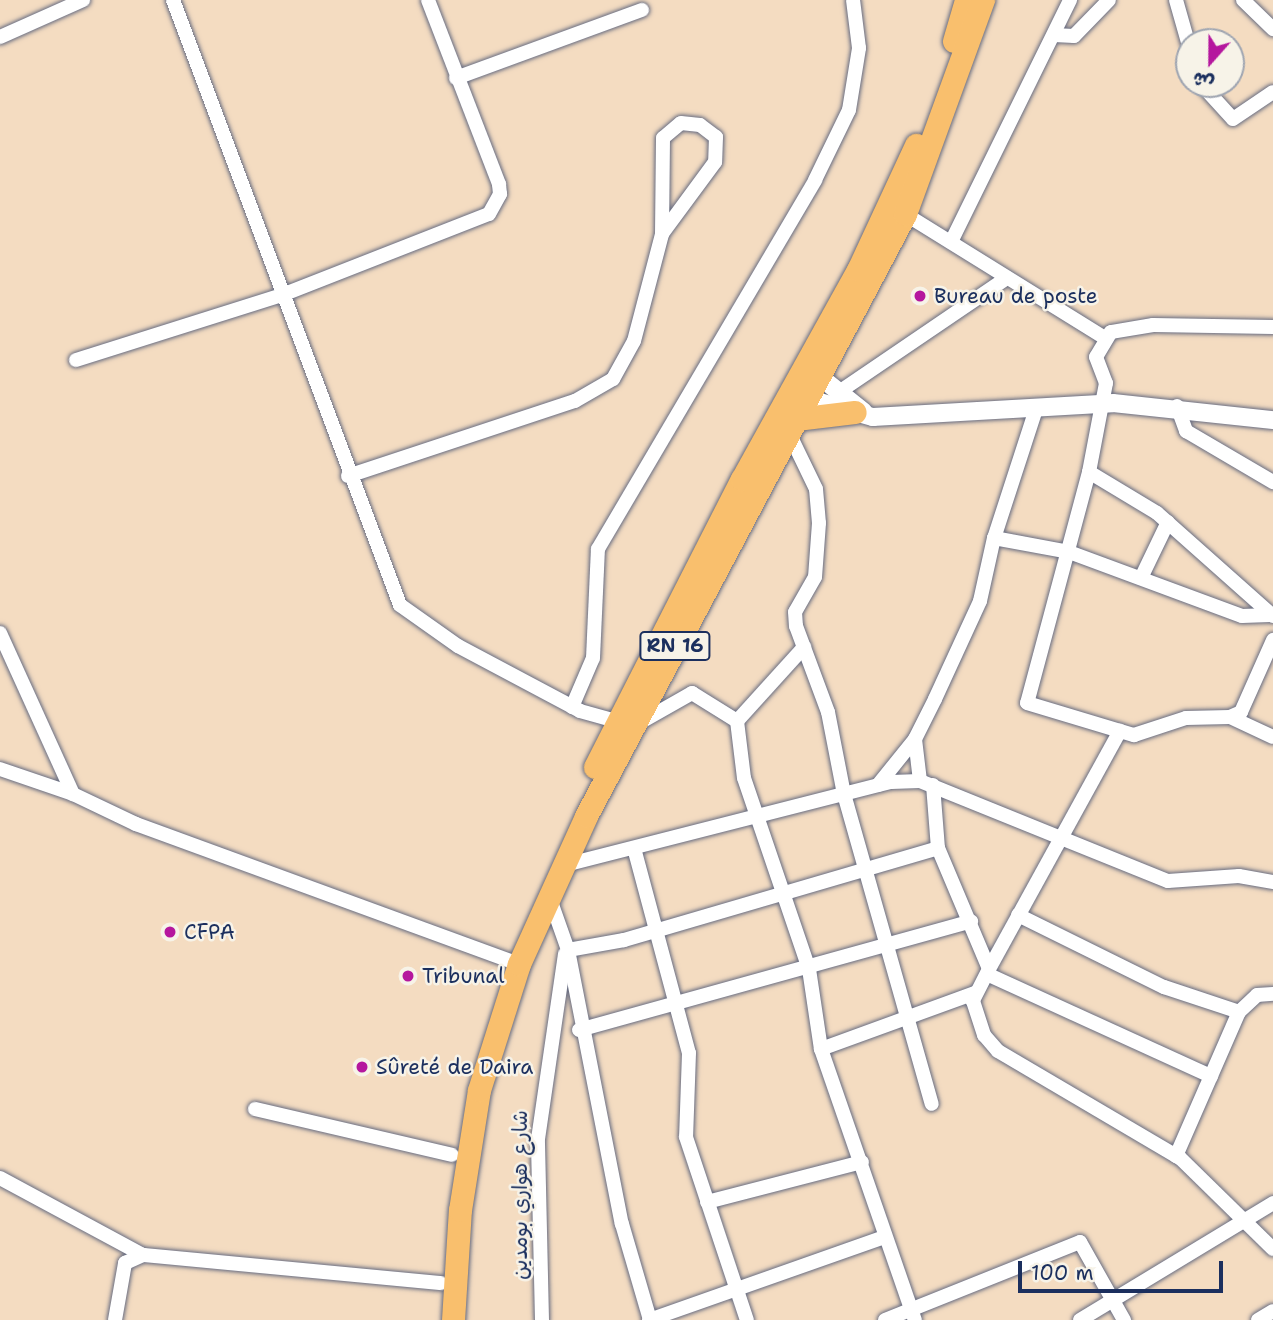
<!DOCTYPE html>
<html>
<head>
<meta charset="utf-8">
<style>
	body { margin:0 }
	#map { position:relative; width:1273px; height:1320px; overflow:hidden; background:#f4dcc1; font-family:"Shantell Sans","Playpen Sans Arabic",sans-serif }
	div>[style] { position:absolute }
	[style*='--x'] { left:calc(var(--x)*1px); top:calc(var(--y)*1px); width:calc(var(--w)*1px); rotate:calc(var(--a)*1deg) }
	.roads { filter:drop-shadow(0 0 2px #676c81) drop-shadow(0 0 2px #676c81) }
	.minor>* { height:14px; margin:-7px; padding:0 7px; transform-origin:7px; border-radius:7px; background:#fff }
	.tertiary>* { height:18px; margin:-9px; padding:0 9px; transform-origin:9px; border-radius:9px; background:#fff }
	.primary>* { height:23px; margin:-11.5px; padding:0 11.5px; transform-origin:11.5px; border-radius:11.5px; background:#f9bf6d }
	.dots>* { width:19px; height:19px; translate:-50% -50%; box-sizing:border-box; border:4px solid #f7f3e8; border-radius:50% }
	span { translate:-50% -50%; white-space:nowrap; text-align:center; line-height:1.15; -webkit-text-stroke:5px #f7f3e8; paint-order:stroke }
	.shield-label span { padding:2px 5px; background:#f7f3e8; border:2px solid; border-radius:5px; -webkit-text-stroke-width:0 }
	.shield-label { font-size:19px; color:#1b2f5e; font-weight:700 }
	.poi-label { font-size:21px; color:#1b2f5e }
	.left { translate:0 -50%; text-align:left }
	.street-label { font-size:21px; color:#1b2f5e }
	.north { position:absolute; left:1175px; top:28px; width:70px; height:70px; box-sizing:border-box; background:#f7f3e8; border:2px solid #9fa5b1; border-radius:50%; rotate:201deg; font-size:19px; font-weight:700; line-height:28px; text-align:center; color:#1b2f5e }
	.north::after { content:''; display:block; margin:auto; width:24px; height:32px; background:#b5179e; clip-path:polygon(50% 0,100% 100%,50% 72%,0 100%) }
	.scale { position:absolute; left:1018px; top:1261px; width:205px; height:32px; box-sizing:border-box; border:4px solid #1b2f5e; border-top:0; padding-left:9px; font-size:21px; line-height:24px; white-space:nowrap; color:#1b2f5e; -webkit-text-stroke:5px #f7f3e8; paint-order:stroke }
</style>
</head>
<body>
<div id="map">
	<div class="roads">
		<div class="minor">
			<i style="--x:173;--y:0;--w:646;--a:69.43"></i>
			<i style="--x:400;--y:605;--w:71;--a:35.3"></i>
			<i style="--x:458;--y:646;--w:138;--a:28"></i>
			<i style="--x:580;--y:711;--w:56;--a:15.5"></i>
			<i style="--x:634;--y:726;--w:67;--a:-29.6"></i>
			<i style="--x:692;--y:693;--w:53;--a:31.9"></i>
			<i style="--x:737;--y:721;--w:57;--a:83"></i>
			<i style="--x:744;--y:778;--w:202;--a:71.2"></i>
			<i style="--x:809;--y:969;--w:81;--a:81.5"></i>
			<i style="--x:821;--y:1049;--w:287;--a:70.9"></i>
			<i style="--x:1176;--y:0;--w:48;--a:74.2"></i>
			<i style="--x:1243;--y:0;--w:42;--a:44"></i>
			<i style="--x:1054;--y:35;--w:20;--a:3"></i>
			<i style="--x:1074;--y:36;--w:50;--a:-45.8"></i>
			<i style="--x:0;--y:37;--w:91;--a:-24"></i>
			<i style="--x:456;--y:78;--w:198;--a:-20.1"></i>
			<i style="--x:1201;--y:84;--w:47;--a:47.6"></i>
			<i style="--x:1233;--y:119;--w:48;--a:-34"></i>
			<i style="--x:905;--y:214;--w:235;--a:31.8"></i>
			<i style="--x:951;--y:242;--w:270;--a:-63.8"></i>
			<i style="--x:1273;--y:327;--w:120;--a:-179"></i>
			<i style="--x:1153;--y:325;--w:43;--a:170.5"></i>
			<i style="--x:1111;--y:332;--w:29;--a:121"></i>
			<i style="--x:1096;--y:357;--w:28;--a:69"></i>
			<i style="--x:1106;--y:383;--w:91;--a:100.8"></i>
			<i style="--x:1089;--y:472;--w:79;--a:31.1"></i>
			<i style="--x:1157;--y:513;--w:155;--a:41.6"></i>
			<i style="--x:76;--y:360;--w:216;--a:-17.5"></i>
			<i style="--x:282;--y:295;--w:222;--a:-21.4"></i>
			<i style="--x:489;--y:214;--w:23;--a:-61"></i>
			<i style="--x:500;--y:194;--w:10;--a:-96"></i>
			<i style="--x:499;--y:184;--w:197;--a:-111.1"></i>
			<i style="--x:839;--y:392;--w:203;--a:-34.2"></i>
			<i style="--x:1037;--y:406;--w:139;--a:108"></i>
			<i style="--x:994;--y:538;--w:76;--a:10.6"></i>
			<i style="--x:1069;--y:552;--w:184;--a:20.3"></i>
			<i style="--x:1242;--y:616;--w:28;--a:-2"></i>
			<i style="--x:1177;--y:406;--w:27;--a:70"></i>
			<i style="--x:1186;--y:431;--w:101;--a:30.4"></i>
			<i style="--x:788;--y:431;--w:64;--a:64.2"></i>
			<i style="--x:816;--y:489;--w:34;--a:85"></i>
			<i style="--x:819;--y:523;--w:54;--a:94.2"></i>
			<i style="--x:815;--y:577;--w:40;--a:119.7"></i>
			<i style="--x:795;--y:612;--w:14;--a:86"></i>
			<i style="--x:796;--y:626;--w:92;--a:69.6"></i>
			<i style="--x:828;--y:712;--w:84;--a:79"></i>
			<i style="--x:844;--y:794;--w:322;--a:74.2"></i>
			<i style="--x:1089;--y:472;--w:239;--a:105"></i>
			<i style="--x:1027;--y:703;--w:112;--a:16.7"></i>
			<i style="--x:1134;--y:735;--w:55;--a:-18.1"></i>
			<i style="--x:1186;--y:718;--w:44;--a:-1.3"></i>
			<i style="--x:1230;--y:717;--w:12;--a:-24"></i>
			<i style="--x:1241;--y:712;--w:79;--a:-66"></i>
			<i style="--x:348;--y:476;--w:239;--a:-18.3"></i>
			<i style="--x:575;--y:401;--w:44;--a:-30.1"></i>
			<i style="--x:613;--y:379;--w:43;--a:-61.1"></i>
			<i style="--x:634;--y:341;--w:111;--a:-75.3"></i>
			<i style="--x:662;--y:234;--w:96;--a:-89.4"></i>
			<i style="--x:663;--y:138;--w:23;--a:-40"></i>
			<i style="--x:681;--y:123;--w:19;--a:6"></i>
			<i style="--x:700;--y:125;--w:20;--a:37"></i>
			<i style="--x:716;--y:137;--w:25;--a:92"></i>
			<i style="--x:715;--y:162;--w:89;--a:126.4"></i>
			<i style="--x:1141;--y:578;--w:62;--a:-64.3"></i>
			<i style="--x:0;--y:633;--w:177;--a:65.6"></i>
			<i style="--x:73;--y:794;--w:70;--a:25.5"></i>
			<i style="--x:136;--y:824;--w:408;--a:20.1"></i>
			<i style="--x:572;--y:707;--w:53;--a:-66.8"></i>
			<i style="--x:593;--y:658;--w:109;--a:-87.4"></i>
			<i style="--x:598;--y:549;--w:428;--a:-59.5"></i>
			<i style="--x:815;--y:180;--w:78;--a:-64.1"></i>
			<i style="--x:849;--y:110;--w:63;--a:-80.8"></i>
			<i style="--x:859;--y:48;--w:48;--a:-97.1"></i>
			<i style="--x:1230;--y:717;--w:47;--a:24.9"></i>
			<i style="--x:737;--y:721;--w:100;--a:-47.8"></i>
			<i style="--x:915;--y:739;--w:42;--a:83.2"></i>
			<i style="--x:0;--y:769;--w:77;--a:18.9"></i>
			<i style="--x:878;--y:785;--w:59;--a:-51.2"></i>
			<i style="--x:915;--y:739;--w:45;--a:-63.4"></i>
			<i style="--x:935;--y:699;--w:108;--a:-65.3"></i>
			<i style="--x:980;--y:601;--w:65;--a:-77.5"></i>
			<i style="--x:933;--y:785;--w:63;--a:85.5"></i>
			<i style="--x:938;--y:848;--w:131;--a:67.1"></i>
			<i style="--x:989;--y:969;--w:36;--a:117"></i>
			<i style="--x:973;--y:1001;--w:36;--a:72"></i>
			<i style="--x:984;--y:1035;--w:21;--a:49"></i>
			<i style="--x:998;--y:1051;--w:211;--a:30.5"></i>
			<i style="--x:1180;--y:1158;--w:130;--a:44.4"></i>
			<i style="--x:634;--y:848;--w:212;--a:75"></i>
			<i style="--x:689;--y:1053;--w:84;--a:92"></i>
			<i style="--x:686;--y:1137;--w:193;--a:71.6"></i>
			<i style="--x:561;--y:866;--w:341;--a:-14.3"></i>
			<i style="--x:891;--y:782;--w:29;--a:-2"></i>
			<i style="--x:920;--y:781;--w:267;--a:22"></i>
			<i style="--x:1168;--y:881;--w:71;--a:-4"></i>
			<i style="--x:1239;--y:876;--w:35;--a:10"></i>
			<i style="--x:549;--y:896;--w:57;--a:70.6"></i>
			<i style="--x:568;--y:950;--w:279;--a:78.9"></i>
			<i style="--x:622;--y:1224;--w:100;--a:73.7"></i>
			<i style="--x:1018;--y:915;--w:163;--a:26.3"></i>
			<i style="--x:1164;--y:987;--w:79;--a:18.4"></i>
			<i style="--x:568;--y:950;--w:57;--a:-10.1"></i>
			<i style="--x:624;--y:940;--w:327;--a:-16.3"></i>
			<i style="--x:989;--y:969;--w:272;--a:-61.2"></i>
			<i style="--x:989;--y:975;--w:244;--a:24.5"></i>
			<i style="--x:579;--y:1030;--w:407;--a:-15.5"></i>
			<i style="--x:821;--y:1049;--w:164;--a:-20"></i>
			<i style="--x:255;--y:1109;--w:202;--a:13.1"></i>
			<i style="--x:1176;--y:1156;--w:157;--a:-66.4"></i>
			<i style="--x:1239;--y:1012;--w:25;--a:-43"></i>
			<i style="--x:1257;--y:995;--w:16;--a:-4"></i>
			<i style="--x:0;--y:1178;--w:162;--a:28.3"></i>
			<i style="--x:707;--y:1202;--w:160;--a:-14.5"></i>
			<i style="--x:115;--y:1320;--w:58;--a:-80"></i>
			<i style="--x:125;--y:1263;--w:20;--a:-24"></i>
			<i style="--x:143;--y:1255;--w:299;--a:5.4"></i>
			<i style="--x:542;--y:1320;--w:181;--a:-91.3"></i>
			<i style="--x:538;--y:1139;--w:187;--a:-81.7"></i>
			<i style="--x:649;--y:1320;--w:250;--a:-19.4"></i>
			<i style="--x:885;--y:1320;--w:210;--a:-21.8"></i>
			<i style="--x:1080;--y:1242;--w:90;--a:60.6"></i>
			<i style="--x:1080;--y:1320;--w:226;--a:-31.2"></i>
			<i style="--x:1258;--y:1320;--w:17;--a:-31"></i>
		</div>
		<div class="tertiary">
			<i style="--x:809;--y:368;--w:70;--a:38.7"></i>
			<i style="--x:795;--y:395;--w:81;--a:15.8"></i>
			<i style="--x:873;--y:417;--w:240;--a:-3.3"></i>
			<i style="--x:1113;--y:403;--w:161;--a:6.1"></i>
		</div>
		<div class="primary">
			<i style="--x:954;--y:41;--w:43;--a:-73.7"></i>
			<i style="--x:796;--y:419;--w:59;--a:-6.8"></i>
			<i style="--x:595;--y:767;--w:323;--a:-63"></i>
			<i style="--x:742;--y:479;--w:239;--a:-61"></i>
			<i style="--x:858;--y:270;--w:138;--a:-65.1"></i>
			<i style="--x:453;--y:1320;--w:110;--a:-86.4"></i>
			<i style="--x:460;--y:1210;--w:121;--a:-81"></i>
			<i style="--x:479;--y:1090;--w:132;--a:-72.4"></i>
			<i style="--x:519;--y:964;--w:162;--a:-65.6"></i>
			<i style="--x:586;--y:816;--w:681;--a:-62.08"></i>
			<i style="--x:905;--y:214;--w:228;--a:-70"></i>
		</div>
	</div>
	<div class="dots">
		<i style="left:920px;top:296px;background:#b5179e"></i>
		<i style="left:170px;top:932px;background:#b5179e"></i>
		<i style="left:408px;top:976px;background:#b5179e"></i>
		<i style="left:362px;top:1067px;background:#b5179e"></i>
	</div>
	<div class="shield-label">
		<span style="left:675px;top:646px">RN 16</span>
	</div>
	<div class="poi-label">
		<span class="left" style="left:934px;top:296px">Bureau de poste</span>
		<span class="left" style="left:184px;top:932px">CFPA</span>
		<span class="left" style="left:422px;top:976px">Tribunal</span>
		<span class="left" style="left:376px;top:1067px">Sûreté de Daira</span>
	</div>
	<div class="street-label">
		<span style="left:520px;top:1195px;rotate:-90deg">شارع هواري بومدين</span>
	</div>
	<div class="north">ش</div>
	<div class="scale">100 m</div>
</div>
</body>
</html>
